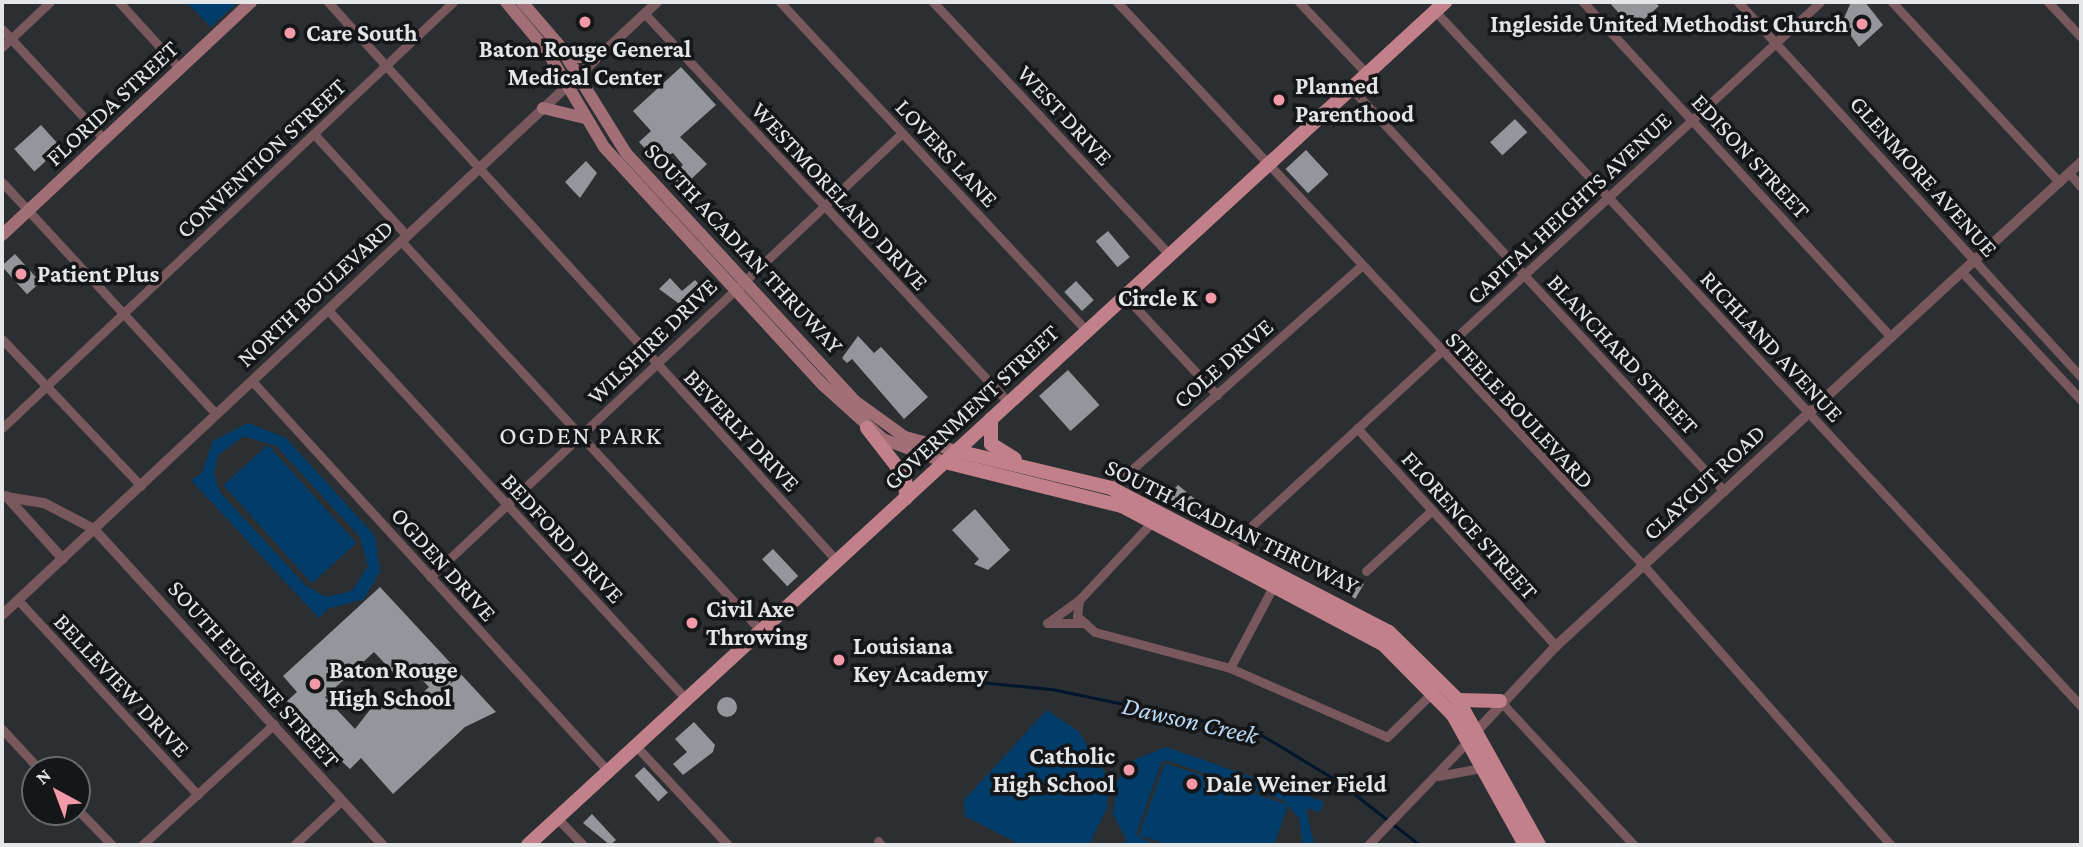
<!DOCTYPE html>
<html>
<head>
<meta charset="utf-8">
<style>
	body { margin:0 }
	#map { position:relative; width:2083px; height:847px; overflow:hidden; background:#2b2f32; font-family:"Crimson Pro",serif }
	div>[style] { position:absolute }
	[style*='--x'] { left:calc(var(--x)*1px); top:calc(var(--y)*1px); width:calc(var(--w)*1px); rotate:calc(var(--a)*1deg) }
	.green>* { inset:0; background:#003d6a; transform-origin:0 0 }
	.stream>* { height:2.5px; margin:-1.25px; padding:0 1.25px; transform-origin:1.25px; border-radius:1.25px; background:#00162d }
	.building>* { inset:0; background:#93979b; transform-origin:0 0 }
	.round { border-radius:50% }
	.minor>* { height:9px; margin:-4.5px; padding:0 4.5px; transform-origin:4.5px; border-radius:4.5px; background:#79585d }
	.tertiary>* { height:10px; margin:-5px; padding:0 5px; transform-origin:5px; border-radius:5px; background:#79585d }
	.secondary>* { height:12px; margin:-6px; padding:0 6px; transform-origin:6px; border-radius:6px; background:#a26f77 }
	.primary>* { height:14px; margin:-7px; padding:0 7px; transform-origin:7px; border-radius:7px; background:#c2808a }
	.dots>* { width:19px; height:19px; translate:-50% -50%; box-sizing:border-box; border:4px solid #151618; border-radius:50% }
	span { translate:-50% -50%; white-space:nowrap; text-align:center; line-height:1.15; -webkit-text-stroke:7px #151618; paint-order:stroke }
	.poi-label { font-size:24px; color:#e4e6e8; font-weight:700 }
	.right { translate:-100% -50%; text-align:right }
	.left { translate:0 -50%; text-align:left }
	.street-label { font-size:24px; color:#e4e6e8 }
	.neighbourhood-label { font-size:26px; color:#e4e6e8; letter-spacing:2px }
	.water-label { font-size:26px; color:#bbd8f5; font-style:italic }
	.frame { position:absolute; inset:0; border:4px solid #e4e6e8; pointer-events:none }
	.north { position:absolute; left:21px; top:756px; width:70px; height:70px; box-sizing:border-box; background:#151618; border:2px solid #68696b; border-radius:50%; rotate:319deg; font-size:19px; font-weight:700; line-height:28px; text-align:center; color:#e4e6e8 }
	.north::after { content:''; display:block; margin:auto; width:24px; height:32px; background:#f39aa9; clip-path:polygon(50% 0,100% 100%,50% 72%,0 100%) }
</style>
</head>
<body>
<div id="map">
	<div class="green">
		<i style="clip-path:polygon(186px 2px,238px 2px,211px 27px)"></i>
		<i style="clip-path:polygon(evenodd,248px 423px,286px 438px,375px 536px,380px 571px,364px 599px,327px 609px,319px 618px,191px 480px,202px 473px,213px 441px,248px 423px,244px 436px,276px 446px,360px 537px,368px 566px,352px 591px,326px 597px,305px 585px,220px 492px,214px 474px,218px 455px,244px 436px)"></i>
		<i style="left:268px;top:445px;width:132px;height:60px;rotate:48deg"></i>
		<i style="clip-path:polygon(1047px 710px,1078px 731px,1109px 778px,1107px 808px,1089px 845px,1021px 845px,965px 816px,964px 800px)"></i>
		<i style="clip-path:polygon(1166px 747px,1324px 802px,1320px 812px,1306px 808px,1314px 845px,1303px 845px,1299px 818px,1283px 800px,1169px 761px,1162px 761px,1136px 834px,1154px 845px,1117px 845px,1127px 841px,1113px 814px,1117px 781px,1134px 760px)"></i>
		<i style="clip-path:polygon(1165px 763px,1288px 805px,1274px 845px,1169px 845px,1139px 835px)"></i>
	</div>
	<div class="stream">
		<i style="--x:929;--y:677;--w:124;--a:5.6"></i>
		<i style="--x:1052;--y:689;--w:209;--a:11.8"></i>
		<i style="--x:1257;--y:732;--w:95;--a:31.2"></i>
		<i style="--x:1338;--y:781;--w:104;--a:38"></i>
	</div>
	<div class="building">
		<i style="clip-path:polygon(1609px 2px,1655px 2px,1659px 6px,1633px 29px)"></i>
		<i style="clip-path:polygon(1851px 2px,1865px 2px,1883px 25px,1859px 47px,1842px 23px)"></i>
		<i style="clip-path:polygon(681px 67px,716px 105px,680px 137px,707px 164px,681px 189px,670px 178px,683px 165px,673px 153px,656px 160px,639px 142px,651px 131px,633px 111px)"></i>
		<i style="left:1515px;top:119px;width:18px;height:34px;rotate:47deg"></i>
		<i style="left:41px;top:125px;width:30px;height:36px;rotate:48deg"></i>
		<i style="left:1306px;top:150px;width:33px;height:28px;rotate:47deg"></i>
		<i style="clip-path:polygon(586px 161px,597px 173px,580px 198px,565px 182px)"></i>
		<i style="left:1108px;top:231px;width:34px;height:16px;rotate:50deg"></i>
		<i style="left:15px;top:254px;width:38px;height:18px;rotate:48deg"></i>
		<i style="clip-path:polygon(670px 278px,682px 291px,695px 280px,705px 291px,689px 311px,659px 289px)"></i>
		<i style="left:1076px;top:281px;width:26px;height:16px;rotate:47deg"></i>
		<i style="clip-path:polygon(858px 336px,874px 353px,881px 347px,928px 397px,904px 419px,852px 359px,847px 363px,842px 358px)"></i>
		<i style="left:1068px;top:370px;width:47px;height:39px;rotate:48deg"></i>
		<i style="clip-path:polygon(1178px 485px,1196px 500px,1191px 506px,1165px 498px)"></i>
		<i style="clip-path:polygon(975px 509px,1010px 550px,988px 570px,974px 564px,979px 559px,952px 530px)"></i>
		<i style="left:773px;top:549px;width:37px;height:15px;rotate:47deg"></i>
		<i style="left:1350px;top:576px;width:16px;height:17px;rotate:30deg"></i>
		<i style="clip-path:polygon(evenodd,380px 587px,496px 712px,465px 727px,393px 794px,361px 758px,350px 769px,335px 755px,287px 701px,297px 692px,283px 676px,380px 587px,374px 652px,393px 672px,404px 661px,429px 687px,407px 708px,396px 696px,387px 704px,376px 702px,355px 729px,325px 697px,374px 652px)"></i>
		<i class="round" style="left:717px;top:697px;width:20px;height:20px"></i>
		<i style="clip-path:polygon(694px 722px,715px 745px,713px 752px,683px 775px,673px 764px,687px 752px,675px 739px)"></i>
		<i style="left:644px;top:767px;width:35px;height:13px;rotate:47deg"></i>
		<i style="clip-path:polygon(592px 814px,616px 840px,610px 845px,583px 823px)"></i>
	</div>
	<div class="minor">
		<i style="--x:119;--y:2;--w:91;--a:47.7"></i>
		<i style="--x:328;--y:2;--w:756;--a:47.68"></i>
		<i style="--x:780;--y:2;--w:450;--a:47"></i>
		<i style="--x:933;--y:2;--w:347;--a:46.9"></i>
		<i style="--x:1117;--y:2;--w:772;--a:46.94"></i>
		<i style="--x:1644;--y:566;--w:373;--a:48.5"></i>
		<i style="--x:1299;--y:2;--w:99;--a:46.6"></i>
		<i style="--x:1583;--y:2;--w:455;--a:47.4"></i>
		<i style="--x:1738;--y:2;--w:508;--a:47.55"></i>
		<i style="--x:1892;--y:2;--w:246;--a:47.1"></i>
		<i style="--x:2048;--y:2;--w:48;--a:46.7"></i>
		<i style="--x:1435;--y:11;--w:949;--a:47.09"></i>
		<i style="--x:645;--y:14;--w:533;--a:46.9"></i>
		<i style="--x:2;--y:29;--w:150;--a:47.2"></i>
		<i style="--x:2;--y:47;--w:66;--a:-43.2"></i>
		<i style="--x:1351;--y:88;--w:549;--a:47.21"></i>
		<i style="--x:314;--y:134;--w:138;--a:47.6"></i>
		<i style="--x:2069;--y:173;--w:18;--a:49"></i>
		<i style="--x:2;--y:182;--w:316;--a:47.3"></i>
		<i style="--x:401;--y:241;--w:531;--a:47.29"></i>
		<i style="--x:1962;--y:272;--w:175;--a:47.1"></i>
		<i style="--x:1125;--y:296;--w:135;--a:47.1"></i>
		<i style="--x:328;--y:310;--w:529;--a:47.38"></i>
		<i style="--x:2;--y:339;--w:202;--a:46.6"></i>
		<i style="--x:252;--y:381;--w:528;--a:47.61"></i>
		<i style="--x:2;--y:428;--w:620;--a:-43.37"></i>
		<i style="--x:1357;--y:428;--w:295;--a:47.6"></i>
		<i style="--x:1111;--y:488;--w:333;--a:-41.6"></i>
		<i style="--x:1153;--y:521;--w:108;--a:133.1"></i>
		<i style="--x:1079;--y:600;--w:16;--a:97"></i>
		<i style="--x:1077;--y:616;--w:24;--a:42"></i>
		<i style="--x:1095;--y:632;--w:140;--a:14.9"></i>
		<i style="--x:1230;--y:668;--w:171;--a:23.7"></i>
		<i style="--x:1387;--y:737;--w:64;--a:-44.4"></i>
		<i style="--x:1230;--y:554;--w:11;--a:-75"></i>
		<i style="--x:1233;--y:543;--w:798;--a:-42.66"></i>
		<i style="--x:1366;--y:571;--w:88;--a:-42.7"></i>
		<i style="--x:430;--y:577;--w:648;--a:-43.25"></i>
		<i style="--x:18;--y:600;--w:265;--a:47.3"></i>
		<i style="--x:1079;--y:600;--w:39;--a:144"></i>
		<i style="--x:1047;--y:623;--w:38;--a:0"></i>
		<i style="--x:1230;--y:668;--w:96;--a:-62.1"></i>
		<i style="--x:1500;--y:701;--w:197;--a:47.1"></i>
		<i style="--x:2;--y:729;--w:56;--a:47.2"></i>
		<i style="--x:636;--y:746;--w:135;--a:47.1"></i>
		<i style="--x:1438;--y:776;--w:44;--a:-10.5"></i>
		<i style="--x:77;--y:809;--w:50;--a:45.8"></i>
		<i style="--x:557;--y:818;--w:37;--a:46"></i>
		<i style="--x:878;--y:841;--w:5;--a:53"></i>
		<i style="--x:142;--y:845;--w:179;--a:-42.5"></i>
		<i style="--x:294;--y:845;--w:64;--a:-43.1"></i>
		<i style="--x:1368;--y:845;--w:144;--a:-46.1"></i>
	</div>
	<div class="tertiary">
		<i style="--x:6;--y:496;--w:85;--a:47.9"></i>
		<i style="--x:6;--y:497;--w:38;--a:9"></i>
		<i style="--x:44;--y:503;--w:56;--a:27.5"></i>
		<i style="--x:94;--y:529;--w:428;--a:47.6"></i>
		<i style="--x:2;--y:615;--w:897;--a:-43.1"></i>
		<i style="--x:1472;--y:736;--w:123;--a:-47"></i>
		<i style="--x:1556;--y:646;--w:714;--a:-42.67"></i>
	</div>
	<div class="secondary">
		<i style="--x:506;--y:2;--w:64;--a:50.1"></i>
		<i style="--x:547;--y:51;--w:112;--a:59.3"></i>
		<i style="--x:604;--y:147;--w:323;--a:47.4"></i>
		<i style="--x:823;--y:385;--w:81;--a:42"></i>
		<i style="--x:883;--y:439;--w:66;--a:20.4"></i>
		<i style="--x:522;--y:2;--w:57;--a:49.3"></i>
		<i style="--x:559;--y:45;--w:127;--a:58.2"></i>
		<i style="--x:626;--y:153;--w:338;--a:47.3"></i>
		<i style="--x:855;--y:401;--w:62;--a:35.8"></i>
		<i style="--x:905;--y:437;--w:54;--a:15.1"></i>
		<i style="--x:563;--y:50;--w:18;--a:22"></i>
		<i style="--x:580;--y:57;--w:25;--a:-14"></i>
		<i style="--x:543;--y:108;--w:43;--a:13.4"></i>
		<i style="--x:2;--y:235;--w:341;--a:-43.1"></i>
	</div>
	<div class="primary">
		<i style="--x:991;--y:419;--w:25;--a:90"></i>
		<i style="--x:991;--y:444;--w:28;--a:32"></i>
		<i style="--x:867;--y:428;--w:62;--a:52.2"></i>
		<i style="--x:905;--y:477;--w:21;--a:87"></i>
		<i style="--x:957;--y:451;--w:158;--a:13.5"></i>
		<i style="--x:1111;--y:488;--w:313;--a:27.4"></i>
		<i style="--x:1389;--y:632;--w:97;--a:44.6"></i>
		<i style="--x:1458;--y:700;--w:166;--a:60.8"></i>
		<i style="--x:945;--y:462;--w:182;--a:14"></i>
		<i style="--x:1122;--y:506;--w:297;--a:27.9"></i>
		<i style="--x:1384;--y:645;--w:98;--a:45.4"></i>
		<i style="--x:1453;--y:715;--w:149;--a:61"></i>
		<i style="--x:1458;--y:700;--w:42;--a:1.4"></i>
		<i style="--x:528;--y:845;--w:1246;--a:-42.59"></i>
	</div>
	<div class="dots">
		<i style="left:585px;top:22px;background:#f39aa9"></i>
		<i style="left:1862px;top:24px;background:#f39aa9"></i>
		<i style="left:290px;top:33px;background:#f39aa9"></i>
		<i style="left:1279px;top:100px;background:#f39aa9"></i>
		<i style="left:21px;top:274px;background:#f39aa9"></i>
		<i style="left:1211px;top:298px;background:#f39aa9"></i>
		<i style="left:692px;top:623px;background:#f39aa9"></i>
		<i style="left:839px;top:660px;background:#f39aa9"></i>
		<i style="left:315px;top:684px;background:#f39aa9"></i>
		<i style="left:1129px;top:770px;background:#f39aa9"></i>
		<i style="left:1192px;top:784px;background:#f39aa9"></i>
	</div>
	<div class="poi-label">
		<span class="right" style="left:1848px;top:24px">Ingleside United Methodist Church</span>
		<span class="left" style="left:306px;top:33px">Care South</span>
		<span style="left:585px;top:63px">Baton Rouge General<br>Medical Center</span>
		<span class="left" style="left:1295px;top:100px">Planned<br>Parenthood</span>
		<span class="left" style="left:37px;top:274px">Patient Plus</span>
		<span class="right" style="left:1197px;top:298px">Circle K</span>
		<span class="left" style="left:706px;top:623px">Civil Axe<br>Throwing</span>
		<span class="left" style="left:853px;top:660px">Louisiana<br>Key Academy</span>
		<span class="left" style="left:329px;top:684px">Baton Rouge<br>High School</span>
		<span class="right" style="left:1115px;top:770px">Catholic<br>High School</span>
		<span class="left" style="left:1206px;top:784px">Dale Weiner Field</span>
	</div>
	<div class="street-label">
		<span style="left:112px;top:103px;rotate:-43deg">FLORIDA STREET</span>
		<span style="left:1065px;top:115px;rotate:47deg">WEST DRIVE</span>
		<span style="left:947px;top:153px;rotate:47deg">LOVERS LANE</span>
		<span style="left:1751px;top:156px;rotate:47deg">EDISON STREET</span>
		<span style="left:261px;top:158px;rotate:-43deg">CONVENTION STREET</span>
		<span style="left:1924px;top:176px;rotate:48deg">GLENMORE AVENUE</span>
		<span style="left:840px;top:196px;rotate:47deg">WESTMORELAND DRIVE</span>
		<span style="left:1569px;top:208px;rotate:-43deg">CAPITAL HEIGHTS AVENUE</span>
		<span style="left:744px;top:248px;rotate:47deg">SOUTH ACADIAN THRUWAY</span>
		<span style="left:315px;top:293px;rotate:-43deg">NORTH BOULEVARD</span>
		<span style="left:652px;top:341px;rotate:-44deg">WILSHIRE DRIVE</span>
		<span style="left:1772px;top:346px;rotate:47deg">RICHLAND AVENUE</span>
		<span style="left:1623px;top:354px;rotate:47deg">BLANCHARD STREET</span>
		<span style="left:1223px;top:363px;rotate:-41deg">COLE DRIVE</span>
		<span style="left:971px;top:407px;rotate:-43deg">GOVERNMENT STREET</span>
		<span style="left:1520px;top:410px;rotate:47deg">STEELE BOULEVARD</span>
		<span style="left:742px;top:430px;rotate:47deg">BEVERLY DRIVE</span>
		<span style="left:1704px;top:482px;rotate:-43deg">CLAYCUT ROAD</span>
		<span style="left:1470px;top:525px;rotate:48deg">FLORENCE STREET</span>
		<span style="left:1232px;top:526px;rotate:26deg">SOUTH ACADIAN THRUWAY</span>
		<span style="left:563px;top:538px;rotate:47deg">BEDFORD DRIVE</span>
		<span style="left:444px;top:564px;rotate:48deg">OGDEN DRIVE</span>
		<span style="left:254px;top:674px;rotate:48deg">SOUTH EUGENE STREET</span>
		<span style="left:122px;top:685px;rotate:47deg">BELLEVIEW DRIVE</span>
	</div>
	<div class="neighbourhood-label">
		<span style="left:581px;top:436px">OGDEN PARK</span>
	</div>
	<div class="water-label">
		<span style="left:1190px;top:721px;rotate:13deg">Dawson Creek</span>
	</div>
	<div class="frame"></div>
	<div class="north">N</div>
</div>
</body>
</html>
